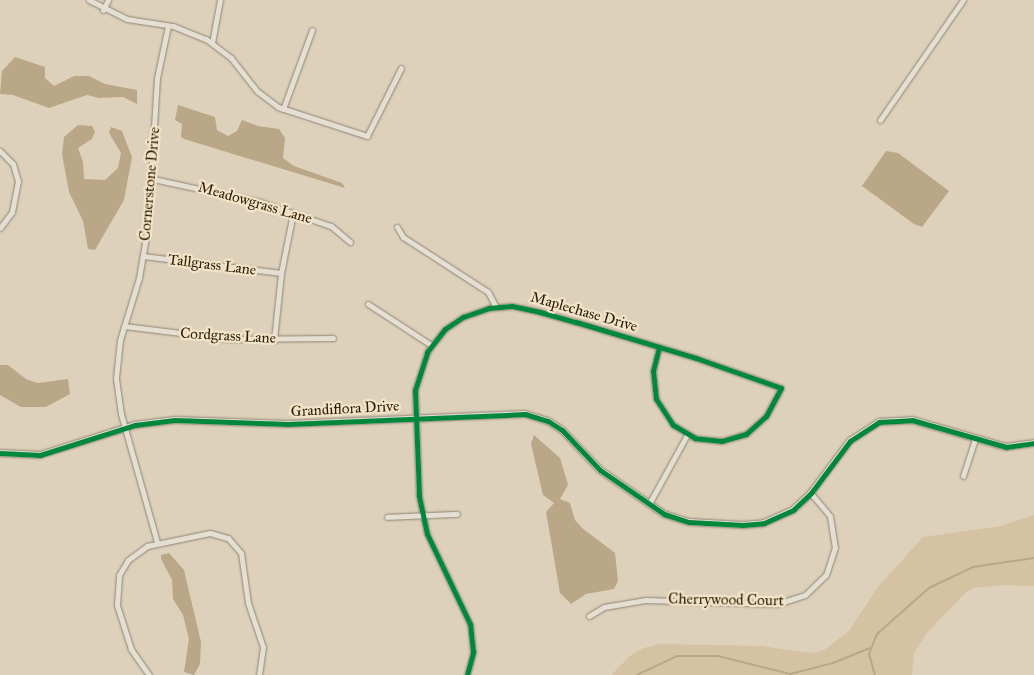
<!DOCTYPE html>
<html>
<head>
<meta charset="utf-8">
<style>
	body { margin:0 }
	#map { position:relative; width:1034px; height:675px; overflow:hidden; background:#ded1bb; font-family:"IM FELL Great Primer",serif }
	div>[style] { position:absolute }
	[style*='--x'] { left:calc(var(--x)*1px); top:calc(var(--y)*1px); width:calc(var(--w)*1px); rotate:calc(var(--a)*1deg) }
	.green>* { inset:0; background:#d4c2a3 }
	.water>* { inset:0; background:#baa788 }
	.stream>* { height:2px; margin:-1px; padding:0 1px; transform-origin:1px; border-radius:1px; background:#baa788 }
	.roads { filter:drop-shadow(0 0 1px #8e8575) drop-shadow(0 0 1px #8e8575) }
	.minor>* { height:5px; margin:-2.5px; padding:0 2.5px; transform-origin:2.5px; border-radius:2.5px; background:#e4ded3 }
	.tertiary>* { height:6px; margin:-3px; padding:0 3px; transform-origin:3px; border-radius:3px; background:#e4ded3 }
	.cycleway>* { height:5px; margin:-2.5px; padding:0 2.5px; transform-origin:2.5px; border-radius:2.5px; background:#00873e }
	span { translate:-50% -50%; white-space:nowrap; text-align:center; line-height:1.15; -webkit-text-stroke:4.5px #f3e4c9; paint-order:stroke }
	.street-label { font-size:15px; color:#2b1a01 }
</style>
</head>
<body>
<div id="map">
	<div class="green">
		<i style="clip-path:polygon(1034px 515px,1034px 586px,1002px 585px,974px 588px,965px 593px,926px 634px,914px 653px,912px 675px,611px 675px,631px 655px,644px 648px,659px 644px,761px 646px,811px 653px,824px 650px,849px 631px,878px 587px,923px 537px,1001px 526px)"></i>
	</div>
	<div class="water">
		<i style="clip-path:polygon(15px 57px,45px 67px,45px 78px,54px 86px,74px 76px,89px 76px,105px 84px,137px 90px,137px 104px,123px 97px,99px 98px,87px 95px,49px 108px,13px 95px,0 94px,2px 71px)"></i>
		<i style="clip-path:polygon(178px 105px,215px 117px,217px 130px,228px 136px,237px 131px,242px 120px,258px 126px,279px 129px,285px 138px,283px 158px,294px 166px,342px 183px,345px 188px,184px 139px,181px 137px,182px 124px,175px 120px)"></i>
		<i style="clip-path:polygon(78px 125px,92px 126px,95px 132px,92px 139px,78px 148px,83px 162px,84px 179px,105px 180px,118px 168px,121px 153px,109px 133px,111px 127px,122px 131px,132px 157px,124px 200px,95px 250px,88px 249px,83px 221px,69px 192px,62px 154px,64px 137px)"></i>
		<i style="clip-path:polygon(886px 151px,898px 153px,949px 191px,922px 227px,914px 224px,862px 186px)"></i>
		<i style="clip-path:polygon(0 365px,8px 365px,26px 379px,38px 383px,68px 379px,70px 394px,46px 407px,21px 407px,0 395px)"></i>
		<i style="clip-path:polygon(534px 435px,560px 458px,568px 485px,560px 499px,570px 503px,575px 520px,582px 528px,615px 553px,618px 581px,614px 589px,586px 594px,571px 604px,560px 593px,546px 512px,554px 503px,543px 495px,531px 444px)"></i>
		<i style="clip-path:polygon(169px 553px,184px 570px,201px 642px,200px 664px,194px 675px,184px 672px,189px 639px,183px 615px,173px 599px,172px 580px,161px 559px,161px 555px)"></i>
	</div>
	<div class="stream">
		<i style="--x:637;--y:675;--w:44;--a:-25.4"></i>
		<i style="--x:677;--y:656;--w:41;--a:0"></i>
		<i style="--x:718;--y:656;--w:74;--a:14"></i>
		<i style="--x:790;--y:674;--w:44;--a:-14.3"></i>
		<i style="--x:833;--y:663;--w:40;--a:-22"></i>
		<i style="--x:875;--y:675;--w:22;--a:-106"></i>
		<i style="--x:869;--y:654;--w:22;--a:-68"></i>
		<i style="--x:877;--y:634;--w:69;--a:-41.5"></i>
		<i style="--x:929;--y:588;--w:49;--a:-25.5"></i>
		<i style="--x:973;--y:567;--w:62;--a:-8.4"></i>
	</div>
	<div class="roads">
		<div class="minor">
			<i style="--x:89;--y:0;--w:42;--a:26.6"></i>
			<i style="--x:127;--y:19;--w:47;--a:8.7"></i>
			<i style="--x:173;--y:26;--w:35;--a:22"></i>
			<i style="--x:206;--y:39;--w:31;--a:37"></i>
			<i style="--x:231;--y:58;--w:42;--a:51.8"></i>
			<i style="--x:257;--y:91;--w:26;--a:37"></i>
			<i style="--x:278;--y:107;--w:94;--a:18"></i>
			<i style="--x:367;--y:136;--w:76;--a:-63.4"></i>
			<i style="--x:103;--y:10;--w:11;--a:-63"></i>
			<i style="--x:212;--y:43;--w:44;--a:-79.5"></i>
			<i style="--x:283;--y:109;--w:84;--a:-69.8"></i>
			<i style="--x:880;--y:120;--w:146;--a:-55.3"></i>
			<i style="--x:0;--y:151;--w:18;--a:45"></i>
			<i style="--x:13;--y:164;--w:18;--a:74"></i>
			<i style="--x:18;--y:181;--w:32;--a:101"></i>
			<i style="--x:12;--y:212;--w:20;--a:127"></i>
			<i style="--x:153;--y:179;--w:109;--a:12.1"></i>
			<i style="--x:260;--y:202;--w:75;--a:18.7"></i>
			<i style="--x:331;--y:226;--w:25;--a:40"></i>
			<i style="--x:397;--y:227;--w:12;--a:59"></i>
			<i style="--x:403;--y:237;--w:101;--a:32.9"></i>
			<i style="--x:488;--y:292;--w:17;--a:62"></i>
			<i style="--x:143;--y:256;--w:139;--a:7"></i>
			<i style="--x:368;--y:304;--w:75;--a:33.1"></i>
			<i style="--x:124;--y:326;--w:106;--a:7.1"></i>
			<i style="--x:229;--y:339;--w:104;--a:-0.6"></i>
			<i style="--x:274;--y:340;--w:67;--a:-84"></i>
			<i style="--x:281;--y:273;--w:61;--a:-78.7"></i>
			<i style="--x:963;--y:476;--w:38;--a:-72"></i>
			<i style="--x:649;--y:504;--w:79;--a:-61.2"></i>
			<i style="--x:387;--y:517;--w:70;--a:-2.5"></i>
			<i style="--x:157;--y:542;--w:133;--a:-105.7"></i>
			<i style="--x:121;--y:414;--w:36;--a:-98"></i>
			<i style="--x:116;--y:378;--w:38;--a:-84"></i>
			<i style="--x:120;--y:340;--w:65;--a:-73"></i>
			<i style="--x:139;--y:278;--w:54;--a:-80.4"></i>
			<i style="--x:148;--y:225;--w:147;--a:-86.5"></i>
			<i style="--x:157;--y:78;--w:53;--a:-78.1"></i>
			<i style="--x:589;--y:616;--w:17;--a:-31"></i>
			<i style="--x:604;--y:607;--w:42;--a:-9.7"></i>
			<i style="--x:645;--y:600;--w:132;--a:1.7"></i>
			<i style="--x:777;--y:604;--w:29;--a:-18"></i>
			<i style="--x:805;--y:595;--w:29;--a:-44"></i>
			<i style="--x:826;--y:575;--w:28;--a:-72"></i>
			<i style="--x:835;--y:548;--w:32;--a:-99"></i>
			<i style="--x:830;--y:516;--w:30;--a:-130"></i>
			<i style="--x:149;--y:675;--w:32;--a:-125"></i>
			<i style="--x:131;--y:649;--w:46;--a:-107.7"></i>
			<i style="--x:117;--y:605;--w:30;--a:-86"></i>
			<i style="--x:119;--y:575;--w:17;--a:-59"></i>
			<i style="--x:128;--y:560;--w:24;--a:-36"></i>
			<i style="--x:147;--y:546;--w:64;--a:-11.7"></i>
			<i style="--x:210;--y:533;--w:19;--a:16"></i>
			<i style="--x:228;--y:538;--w:20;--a:49"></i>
			<i style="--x:241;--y:553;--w:50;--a:82"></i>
			<i style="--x:248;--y:603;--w:46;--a:71.2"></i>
			<i style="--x:263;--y:647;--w:28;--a:98"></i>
			<i style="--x:467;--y:675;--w:24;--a:-75"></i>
			<i style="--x:473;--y:652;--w:28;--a:-96"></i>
			<i style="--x:470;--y:624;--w:100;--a:-115.5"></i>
			<i style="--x:427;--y:534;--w:40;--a:-102"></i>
			<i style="--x:419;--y:495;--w:105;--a:-92.2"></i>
			<i style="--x:415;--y:390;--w:40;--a:-72"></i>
			<i style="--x:427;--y:352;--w:29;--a:-52"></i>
			<i style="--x:445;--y:329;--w:22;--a:-34"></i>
			<i style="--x:463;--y:317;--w:28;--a:-19"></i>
			<i style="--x:489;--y:308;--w:23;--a:-5"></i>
			<i style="--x:512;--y:306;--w:29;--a:12"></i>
			<i style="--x:540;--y:312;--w:37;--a:16"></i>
			<i style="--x:576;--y:322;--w:125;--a:16.7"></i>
			<i style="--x:696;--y:358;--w:90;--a:19.4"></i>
			<i style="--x:781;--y:388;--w:32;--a:118"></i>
			<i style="--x:766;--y:416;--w:27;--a:138"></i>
			<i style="--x:746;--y:434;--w:25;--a:164"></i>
			<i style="--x:722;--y:441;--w:27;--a:-174"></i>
			<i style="--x:695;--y:438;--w:26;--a:-149"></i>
			<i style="--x:673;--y:425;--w:31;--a:-123"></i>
			<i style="--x:656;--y:399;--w:28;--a:-96"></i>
			<i style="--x:653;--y:371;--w:25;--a:-76"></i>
		</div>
		<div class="tertiary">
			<i style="--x:0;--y:453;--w:40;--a:2.9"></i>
			<i style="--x:40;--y:455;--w:100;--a:-17.5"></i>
			<i style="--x:135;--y:425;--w:40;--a:-7.1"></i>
			<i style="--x:175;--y:420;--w:113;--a:2"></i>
			<i style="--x:288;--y:424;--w:237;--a:-2.4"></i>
			<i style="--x:525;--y:414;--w:24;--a:17"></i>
			<i style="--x:548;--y:421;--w:17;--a:33"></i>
			<i style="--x:562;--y:430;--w:55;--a:46.5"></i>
			<i style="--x:600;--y:470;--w:78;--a:34.5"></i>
			<i style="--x:664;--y:514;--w:26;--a:18"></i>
			<i style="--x:689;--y:522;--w:54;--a:3.2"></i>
			<i style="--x:743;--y:525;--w:21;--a:-5"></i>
			<i style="--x:764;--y:523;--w:32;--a:-24"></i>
			<i style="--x:793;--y:510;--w:25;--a:-43"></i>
			<i style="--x:811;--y:493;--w:65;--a:-53.1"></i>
			<i style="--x:850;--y:441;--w:35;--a:-33"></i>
			<i style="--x:879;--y:422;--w:33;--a:-3"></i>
			<i style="--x:912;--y:420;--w:98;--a:16"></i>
			<i style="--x:1006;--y:447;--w:28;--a:-8"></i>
		</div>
	</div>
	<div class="cycleway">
		<i style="--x:0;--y:453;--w:40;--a:2.9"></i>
		<i style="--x:40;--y:455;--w:100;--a:-17.5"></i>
		<i style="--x:135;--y:425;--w:40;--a:-7.1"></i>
		<i style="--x:175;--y:420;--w:113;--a:2"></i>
		<i style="--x:288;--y:424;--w:237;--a:-2.4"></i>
		<i style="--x:525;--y:414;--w:24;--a:17"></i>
		<i style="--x:548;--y:421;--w:17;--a:33"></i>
		<i style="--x:562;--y:430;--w:55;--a:46.5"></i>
		<i style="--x:600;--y:470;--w:78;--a:34.5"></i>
		<i style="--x:664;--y:514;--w:26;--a:18"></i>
		<i style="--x:689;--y:522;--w:54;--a:3.2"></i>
		<i style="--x:743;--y:525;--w:21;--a:-5"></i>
		<i style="--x:764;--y:523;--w:32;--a:-24"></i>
		<i style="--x:793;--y:510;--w:25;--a:-43"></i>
		<i style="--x:811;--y:493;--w:65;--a:-53.1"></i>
		<i style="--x:850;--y:441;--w:35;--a:-33"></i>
		<i style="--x:879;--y:422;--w:33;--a:-3"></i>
		<i style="--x:912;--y:420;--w:98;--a:16"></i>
		<i style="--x:1006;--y:447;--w:28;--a:-8"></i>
		<i style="--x:467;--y:675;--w:24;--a:-75"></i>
		<i style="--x:473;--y:652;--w:28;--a:-96"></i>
		<i style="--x:470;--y:624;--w:100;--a:-115.5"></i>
		<i style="--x:427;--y:534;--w:40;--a:-102"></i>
		<i style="--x:419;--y:495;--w:105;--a:-92.2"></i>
		<i style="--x:415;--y:390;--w:40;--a:-72"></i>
		<i style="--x:427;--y:352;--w:29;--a:-52"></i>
		<i style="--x:445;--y:329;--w:22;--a:-34"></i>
		<i style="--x:463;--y:317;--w:28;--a:-19"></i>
		<i style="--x:489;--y:308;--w:23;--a:-5"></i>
		<i style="--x:512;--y:306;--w:29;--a:12"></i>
		<i style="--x:540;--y:312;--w:37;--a:16"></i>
		<i style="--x:576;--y:322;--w:125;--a:16.7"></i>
		<i style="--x:696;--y:358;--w:90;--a:19.4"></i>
		<i style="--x:781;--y:388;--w:32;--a:118"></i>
		<i style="--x:766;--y:416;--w:27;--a:138"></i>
		<i style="--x:746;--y:434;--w:25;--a:164"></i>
		<i style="--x:722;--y:441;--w:27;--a:-174"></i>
		<i style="--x:695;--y:438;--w:26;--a:-149"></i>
		<i style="--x:673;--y:425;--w:31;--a:-123"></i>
		<i style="--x:656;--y:399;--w:28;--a:-96"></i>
		<i style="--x:653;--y:371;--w:25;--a:-76"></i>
	</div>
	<div class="street-label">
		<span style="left:150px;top:184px;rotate:-85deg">Cornerstone Drive</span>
		<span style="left:255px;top:203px;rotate:16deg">Meadowgrass Lane</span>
		<span style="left:212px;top:265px;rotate:7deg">Tallgrass Lane</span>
		<span style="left:584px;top:312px;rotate:16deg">Maplechase Drive</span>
		<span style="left:228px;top:336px;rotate:3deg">Cordgrass Lane</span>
		<span style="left:345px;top:409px;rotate:-3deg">Grandiflora Drive</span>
		<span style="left:726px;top:600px;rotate:1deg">Cherrywood Court</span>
	</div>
</div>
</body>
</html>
